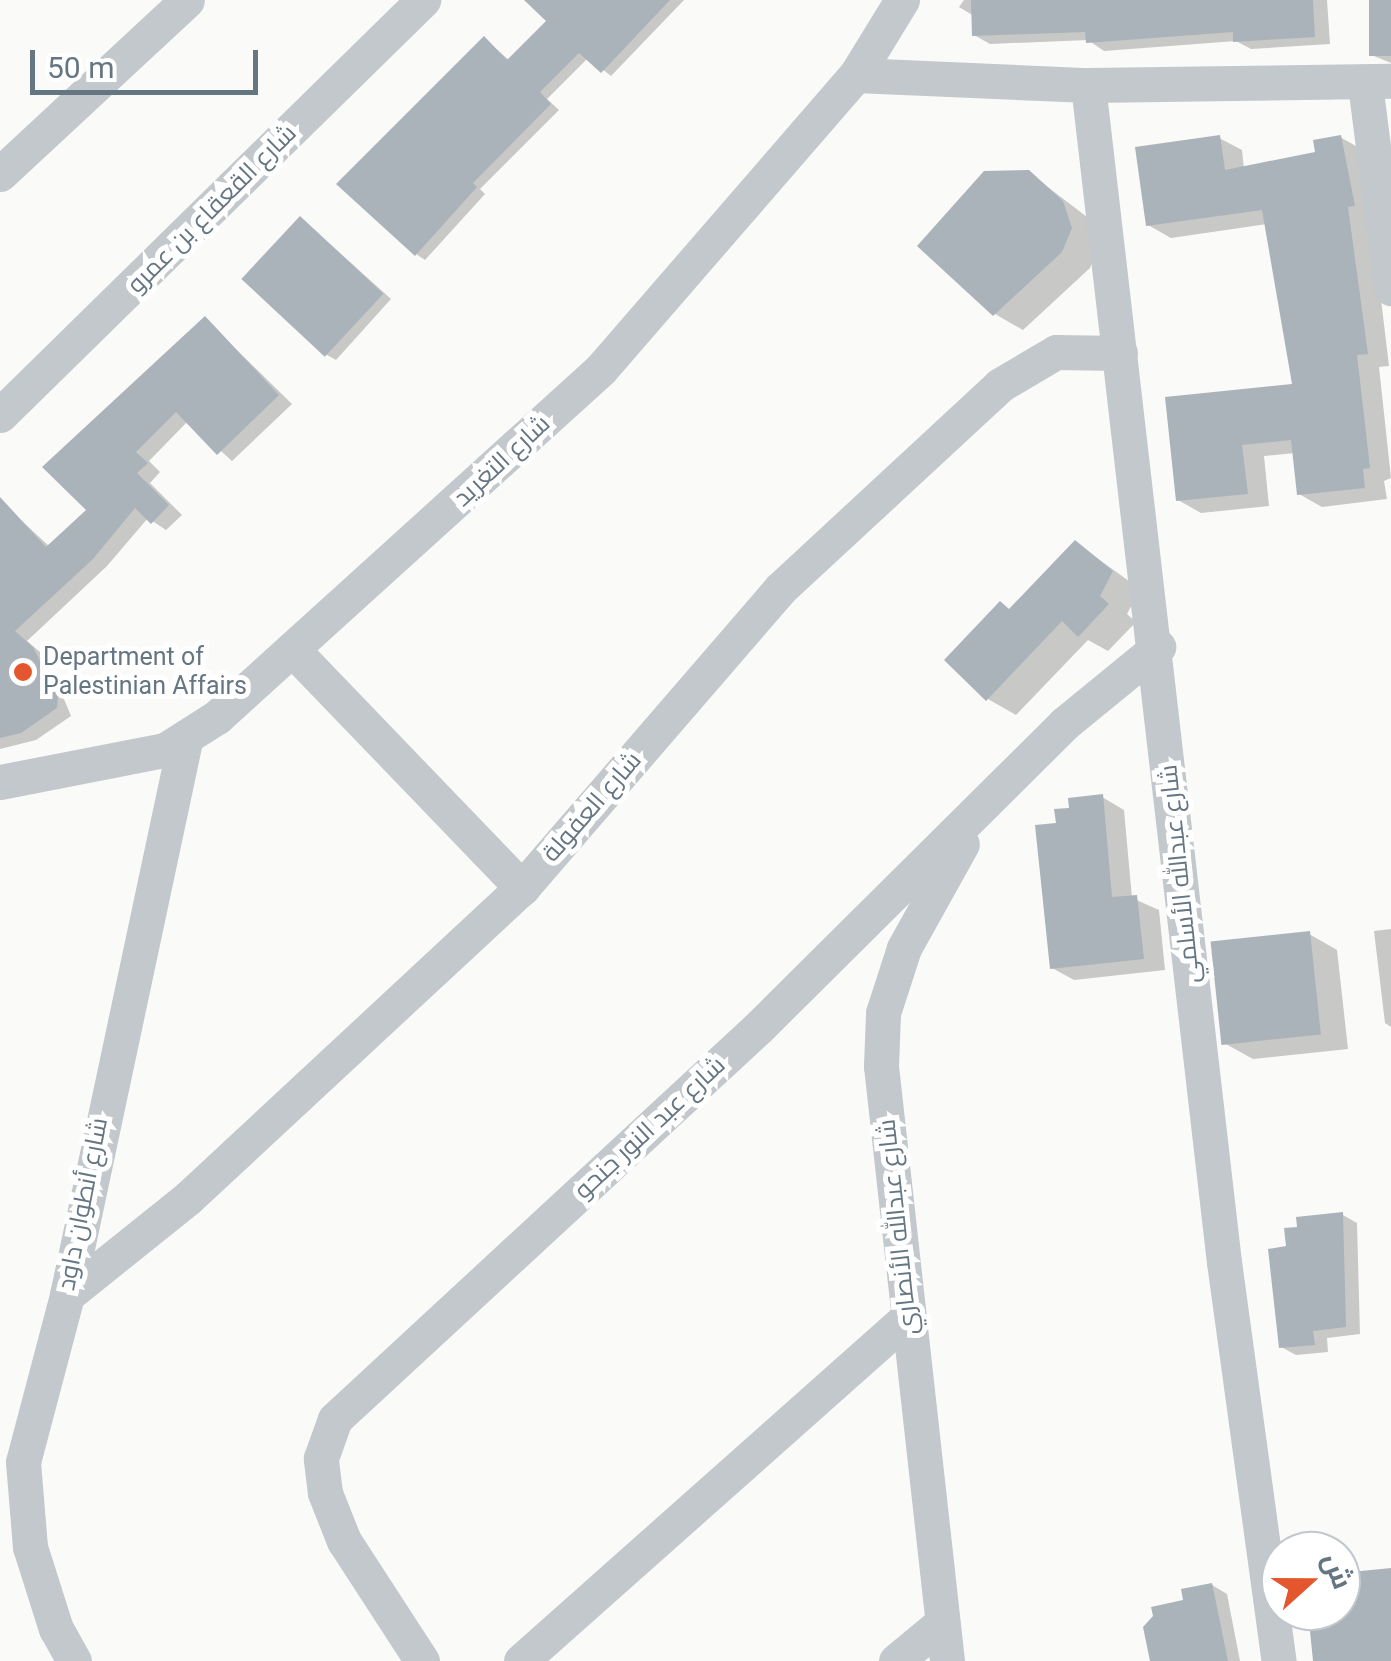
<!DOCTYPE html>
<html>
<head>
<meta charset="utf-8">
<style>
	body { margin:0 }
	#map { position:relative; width:1391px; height:1661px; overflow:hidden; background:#fafaf8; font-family:Roboto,Cairo,sans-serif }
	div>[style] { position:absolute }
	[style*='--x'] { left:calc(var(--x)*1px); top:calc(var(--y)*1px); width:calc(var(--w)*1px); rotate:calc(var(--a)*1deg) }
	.shadow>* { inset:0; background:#0003 }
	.building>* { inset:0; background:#aab3b9; transform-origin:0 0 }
	.minor>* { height:35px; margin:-17.5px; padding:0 17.5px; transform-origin:17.5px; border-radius:17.5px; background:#c3c8cc }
	.dots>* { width:28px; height:28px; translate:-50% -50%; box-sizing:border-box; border:5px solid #fff; border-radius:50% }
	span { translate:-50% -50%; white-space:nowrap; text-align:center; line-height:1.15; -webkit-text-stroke:10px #fff; paint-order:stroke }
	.street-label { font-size:25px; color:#657683 }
	.poi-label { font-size:25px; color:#657683 }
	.left { translate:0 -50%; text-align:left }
	.north { position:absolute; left:1261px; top:1531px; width:100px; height:100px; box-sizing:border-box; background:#fff; border:2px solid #c1c8cd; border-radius:50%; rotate:69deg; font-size:28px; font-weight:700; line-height:40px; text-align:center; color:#657683 }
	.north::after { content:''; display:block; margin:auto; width:35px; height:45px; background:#e4572e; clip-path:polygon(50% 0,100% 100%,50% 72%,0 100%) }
	.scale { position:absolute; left:30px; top:50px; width:228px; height:45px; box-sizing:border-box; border:5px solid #657683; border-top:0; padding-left:12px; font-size:30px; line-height:35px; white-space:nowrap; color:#657683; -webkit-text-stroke:8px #fff; paint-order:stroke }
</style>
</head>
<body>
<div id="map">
	<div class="shadow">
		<i style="clip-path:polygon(534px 0,684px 0,611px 76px,588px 58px,547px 99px,559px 110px,480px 189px,485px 194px,425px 260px,416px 254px,485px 39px,510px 61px,549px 21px)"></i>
		<i style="clip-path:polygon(964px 0,1327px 0,1330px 44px,1251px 49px,1236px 41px,1104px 51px,1088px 40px,990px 44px,974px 35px,974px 16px,959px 7px)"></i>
		<i style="clip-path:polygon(1371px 0,1391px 0,1391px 63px,1369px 54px)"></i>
		<i style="clip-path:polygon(1340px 137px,1363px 150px,1389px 366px,1379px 367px,1391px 478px,1384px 481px,1387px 499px,1322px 507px,1299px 494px,1295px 453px,1264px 456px,1269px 506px,1201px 513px,1178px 500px,1295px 387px,1267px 224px,1171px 238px,1148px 225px,1219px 138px,1242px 150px,1244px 169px,1318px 154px)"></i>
		<i style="clip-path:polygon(1028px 172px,1091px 220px,1099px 245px,1090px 268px,1023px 330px,995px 314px)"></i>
		<i style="clip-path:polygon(309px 225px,391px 299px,336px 360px,327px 355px)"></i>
		<i style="clip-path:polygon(205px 319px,292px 404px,232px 461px,188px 421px,149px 461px,160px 472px,150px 483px,182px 515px,166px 530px,148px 518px,107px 566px,27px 641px,47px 658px,71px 716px,36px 740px,0 749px,0 520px,10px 510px,50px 547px,89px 510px)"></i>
		<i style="clip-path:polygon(1076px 543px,1140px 589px,1127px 614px,1136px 622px,1108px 651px,1088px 640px,1016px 715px,988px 699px,1011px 610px)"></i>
		<i style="clip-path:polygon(1102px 797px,1124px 810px,1132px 898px,1159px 910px,1165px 970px,1074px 980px,1052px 968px,1072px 810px)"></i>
		<i style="clip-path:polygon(1391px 929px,1391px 1027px,1385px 1023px,1374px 931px)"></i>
		<i style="clip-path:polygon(1309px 934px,1337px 950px,1348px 1049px,1253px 1059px,1224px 1043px)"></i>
		<i style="clip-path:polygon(1343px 1215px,1357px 1223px,1360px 1334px,1327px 1338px,1328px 1352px,1296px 1355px,1281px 1347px,1288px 1248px)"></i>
		<i style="clip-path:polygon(1212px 1585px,1227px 1594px,1240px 1661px,1153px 1661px,1186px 1602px)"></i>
	</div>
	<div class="building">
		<i style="clip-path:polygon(524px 0,670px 0,601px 73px,579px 53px,540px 92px,551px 104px,473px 183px,477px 187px,415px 256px,336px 184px,484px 36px,507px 60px,546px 21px)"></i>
		<i style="clip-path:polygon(971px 0,1313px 0,1315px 37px,1233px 42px,1233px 32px,1086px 43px,1085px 32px,972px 36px)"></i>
		<i style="left:1369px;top:0;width:22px;height:56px"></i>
		<i style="clip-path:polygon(1220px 135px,1225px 170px,1315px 152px,1313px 140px,1341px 135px,1355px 206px,1348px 207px,1368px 354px,1357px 355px,1370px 468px,1363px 469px,1365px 488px,1297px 495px,1291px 440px,1242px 445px,1248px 494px,1176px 501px,1165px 397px,1292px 384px,1262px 210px,1146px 226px,1135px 147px)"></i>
		<i style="clip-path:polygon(1029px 170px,1063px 201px,1072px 228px,1062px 252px,993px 316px,917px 246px,984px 171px)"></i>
		<i style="left:300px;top:216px;width:114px;height:86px;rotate:43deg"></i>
		<i style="clip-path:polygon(205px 316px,279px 395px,217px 455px,176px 412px,136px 452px,148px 463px,137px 473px,169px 505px,151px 524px,135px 508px,93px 559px,15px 631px,33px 647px,58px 696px,57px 708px,21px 733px,0 738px,0 497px,46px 547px,86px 510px,42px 467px)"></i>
		<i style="clip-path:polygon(1075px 540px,1113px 571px,1100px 596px,1109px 604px,1078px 637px,1062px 621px,986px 701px,944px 660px,1000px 601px,1009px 609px)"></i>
		<i style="clip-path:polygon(1103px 794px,1112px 897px,1137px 895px,1144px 959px,1050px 969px,1035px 825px,1056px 823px,1054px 809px,1069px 808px,1068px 798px)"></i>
		<i style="left:1310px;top:931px;width:104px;height:100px;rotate:84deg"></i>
		<i style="clip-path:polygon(1343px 1212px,1346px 1327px,1313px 1331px,1315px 1345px,1279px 1348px,1268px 1249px,1286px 1246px,1284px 1228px,1297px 1227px,1296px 1217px)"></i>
		<i style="clip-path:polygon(1391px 1568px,1391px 1661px,1313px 1661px,1308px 1611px,1341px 1611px,1341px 1573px)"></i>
		<i style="clip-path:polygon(1212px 1583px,1228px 1661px,1150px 1661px,1143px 1627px,1153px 1616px,1151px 1607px,1183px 1600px,1181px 1589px)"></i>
	</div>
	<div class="minor">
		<i style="--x:856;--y:75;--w:232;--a:2.5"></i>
		<i style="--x:1088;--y:85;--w:303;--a:-0.8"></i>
		<i style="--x:1365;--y:84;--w:206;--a:82.7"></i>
		<i style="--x:1088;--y:85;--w:1185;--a:83.41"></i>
		<i style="--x:1224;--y:1262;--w:403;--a:82.2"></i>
		<i style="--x:0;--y:174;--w:255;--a:-42.9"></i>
		<i style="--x:0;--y:415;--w:593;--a:-44.45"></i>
		<i style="--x:292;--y:649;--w:332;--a:46.1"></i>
		<i style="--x:0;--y:782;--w:168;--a:-11"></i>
		<i style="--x:165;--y:750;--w:62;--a:-32.4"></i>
		<i style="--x:217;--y:717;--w:518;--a:-42.18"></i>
		<i style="--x:601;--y:369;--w:389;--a:-49.1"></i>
		<i style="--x:856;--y:75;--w:88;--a:-58.5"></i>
		<i style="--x:67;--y:1295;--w:155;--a:-38.7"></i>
		<i style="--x:188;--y:1198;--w:456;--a:-42.9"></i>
		<i style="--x:522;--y:888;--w:395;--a:-49.2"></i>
		<i style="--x:780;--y:589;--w:300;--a:-42.8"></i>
		<i style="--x:1000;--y:385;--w:65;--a:-30.5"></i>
		<i style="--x:1056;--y:352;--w:64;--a:0.9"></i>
		<i style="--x:74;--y:1661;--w:37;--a:-119"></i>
		<i style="--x:56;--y:1629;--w:86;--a:-107.6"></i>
		<i style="--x:30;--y:1547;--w:85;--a:-94.7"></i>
		<i style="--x:23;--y:1462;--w:173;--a:-75.2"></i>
		<i style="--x:67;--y:1295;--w:566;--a:-77.98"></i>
		<i style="--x:422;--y:1661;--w:143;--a:-123"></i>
		<i style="--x:344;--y:1541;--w:52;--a:-111.6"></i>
		<i style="--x:325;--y:1493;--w:35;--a:-97"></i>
		<i style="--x:321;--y:1458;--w:41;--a:-70.3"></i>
		<i style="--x:335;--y:1419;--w:576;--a:-42.75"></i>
		<i style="--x:758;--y:1028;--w:431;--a:-44.8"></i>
		<i style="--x:1064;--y:724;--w:122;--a:-39.3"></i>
		<i style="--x:521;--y:1661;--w:516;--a:-41.62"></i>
		<i style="--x:896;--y:1661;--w:60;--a:-39.6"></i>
		<i style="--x:947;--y:1661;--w:599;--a:-96.33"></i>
		<i style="--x:881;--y:1066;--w:53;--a:-87.8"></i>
		<i style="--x:883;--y:1013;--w:68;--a:-72.1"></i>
		<i style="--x:904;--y:948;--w:119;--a:-60.9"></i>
	</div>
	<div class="dots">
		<i style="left:23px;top:672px;background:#e4572e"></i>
	</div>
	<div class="street-label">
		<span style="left:212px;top:209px;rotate:-45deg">شارع القعقاع بن عمرو</span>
		<span style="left:502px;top:461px;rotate:-43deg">شارع التغريد</span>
		<span style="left:592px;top:807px;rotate:-49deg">شارع العفولة</span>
		<span style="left:1180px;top:874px;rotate:-96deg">شارع عبدالله الأسلمي</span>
		<span style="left:650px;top:1128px;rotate:-43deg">شارع عبد النور جنحو</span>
		<span style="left:83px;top:1204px;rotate:-79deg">شارع أنطوان داود</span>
		<span style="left:898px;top:1227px;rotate:-96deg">شارع عبدالله الأنصاري</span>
	</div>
	<div class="poi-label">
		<span class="left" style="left:43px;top:672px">Department of<br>Palestinian Affairs</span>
	</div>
	<div class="north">ش</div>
	<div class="scale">50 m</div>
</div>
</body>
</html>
